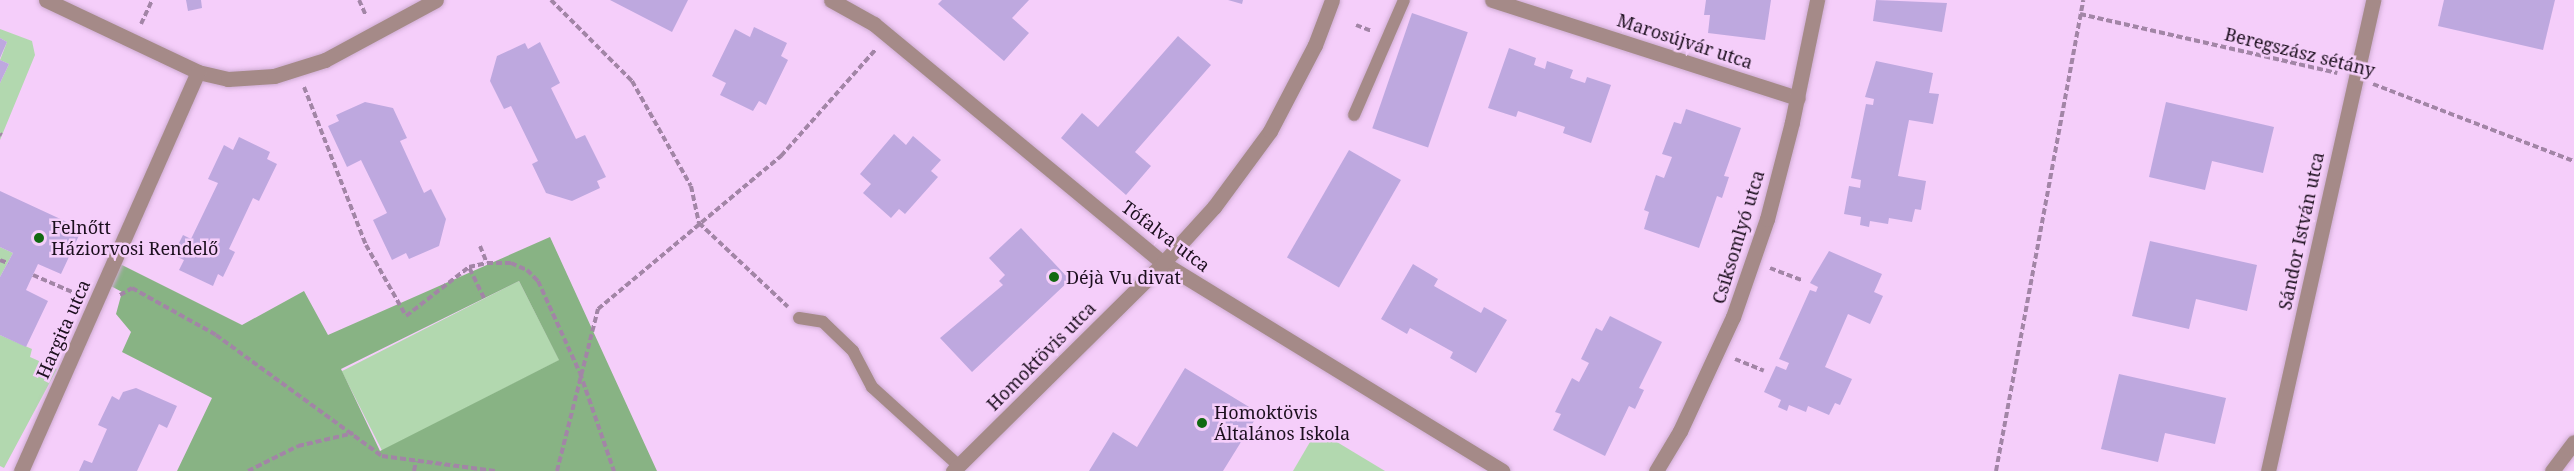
<!DOCTYPE html>
<html>
<head>
<meta charset="utf-8">
<style>
	body { margin:0 }
	#map { position:relative; width:2574px; height:471px; overflow:hidden; background:#f5cefa; font-family:"Noto Serif",serif }
	div>[style] { position:absolute }
	[style*='--x'] { left:calc(var(--x)*1px); top:calc(var(--y)*1px); width:calc(var(--w)*1px); rotate:calc(var(--a)*1deg) }
	.green>* { inset:0; background:#b2d8af; transform-origin:0 0 }
	.forest>* { inset:0; background:#88b384 }
	.building>* { inset:0; background:#bea8df; transform-origin:0 0 }
	.path>* { height:4px; margin-top:-2px; transform-origin:0; background:repeating-linear-gradient(90deg,#a285a6 0 6px,transparent 0 9px) }
	.roads { filter:drop-shadow(0 0 2px #ceacd2) drop-shadow(0 0 2px #ceacd2) }
	.lane>* { height:12px; margin:-6px; padding:0 6px; transform-origin:6px; border-radius:6px; background:#a58a88 }
	.street>* { height:15px; margin:-7.5px; padding:0 7.5px; transform-origin:7.5px; border-radius:7.5px; background:#a58a88 }
	.dots>* { width:16px; height:16px; translate:-50% -50%; box-sizing:border-box; border:3px solid #f5cefa; border-radius:50% }
	span { translate:-50% -50%; white-space:nowrap; text-align:center; line-height:1.15; -webkit-text-stroke:5px #f5cefa; paint-order:stroke }
	.street-label { font-size:18px; color:#1c0f1e }
	.poi-label { font-size:18px; color:#1c0f1e }
	.left { translate:0 -50%; text-align:left }
</style>
</head>
<body>
<div id="map">
	<div class="green">
		<i style="clip-path:polygon(0 29px,32px 41px,35px 55px,0 140px,0 83px,9px 64px,0 60px,7px 42px,0 38px)"></i>
		<i style="clip-path:polygon(0 247px,13px 253px,0 277px)"></i>
		<i style="left:519px;top:281px;width:89px;height:199px;rotate:63deg"></i>
		<i style="clip-path:polygon(0 335px,32px 349px,30px 357px,57px 369px,4px 468px,0 466px)"></i>
		<i style="clip-path:polygon(1317px 430px,1385px 471px,1293px 471px)"></i>
	</div>
	<div class="forest">
		<i style="clip-path:polygon(evenodd,550px 237px,657px 471px,177px 471px,212px 398px,122px 352px,131px 332px,116px 314px,122px 292px,109px 285px,118px 263px,242px 325px,304px 291px,328px 335px,550px 237px,519px 281px,559px 360px,380px 451px,341px 369px,519px 281px)"></i>
	</div>
	<div class="building">
		<i style="clip-path:polygon(186px 0,201px 0,202px 8px,188px 11px)"></i>
		<i style="clip-path:polygon(610px 0,688px 0,672px 32px)"></i>
		<i style="clip-path:polygon(942px 0,1029px 0,1012px 18px,1029px 33px,1004px 61px,938px 4px)"></i>
		<i style="clip-path:polygon(1228px 0,1243px 0,1242px 4px)"></i>
		<i style="clip-path:polygon(1706px 0,1771px 0,1765px 40px,1708px 33px,1710px 15px,1704px 15px)"></i>
		<i style="clip-path:polygon(1876px 0,1947px 3px,1942px 32px,1873px 21px)"></i>
		<i style="clip-path:polygon(2444px 0,2555px 0,2543px 50px,2438px 26px)"></i>
		<i style="left:1412px;top:13px;width:59px;height:122px;rotate:19deg"></i>
		<i style="clip-path:polygon(754px 27px,787px 43px,781px 56px,788px 60px,766px 105px,759px 101px,753px 111px,720px 95px,726px 83px,712px 76px,735px 29px,750px 37px)"></i>
		<i style="clip-path:polygon(1178px 36px,1211px 65px,1135px 152px,1151px 166px,1126px 195px,1061px 138px,1082px 113px,1098px 127px)"></i>
		<i style="clip-path:polygon(0 38px,7px 42px,0 58px)"></i>
		<i style="clip-path:polygon(540px 42px,560px 83px,551px 88px,576px 139px,585px 135px,606px 177px,597px 181px,600px 188px,572px 201px,546px 193px,532px 164px,538px 161px,511px 106px,504px 109px,490px 81px,497px 56px,525px 43px,528px 49px)"></i>
		<i style="clip-path:polygon(1509px 48px,1536px 58px,1534px 65px,1545px 69px,1547px 61px,1573px 70px,1570px 78px,1585px 83px,1587px 77px,1611px 85px,1591px 143px,1563px 133px,1565px 127px,1518px 111px,1516px 117px,1488px 108px)"></i>
		<i style="clip-path:polygon(0 60px,9px 64px,0 83px)"></i>
		<i style="clip-path:polygon(1876px 61px,1933px 73px,1929px 93px,1939px 94px,1933px 124px,1909px 120px,1898px 176px,1926px 181px,1921px 210px,1915px 209px,1912px 222px,1889px 218px,1888px 224px,1870px 221px,1869px 227px,1860px 225px,1861px 217px,1844px 214px,1849px 186px,1860px 188px,1861px 180px,1851px 178px,1866px 104px,1873px 105px,1874px 99px,1865px 97px)"></i>
		<i style="clip-path:polygon(365px 102px,393px 108px,407px 138px,400px 141px,424px 193px,431px 189px,446px 219px,439px 246px,409px 259px,406px 253px,392px 260px,373px 220px,387px 213px,361px 160px,347px 167px,328px 126px,339px 121px,336px 115px)"></i>
		<i style="clip-path:polygon(2166px 102px,2274px 127px,2263px 173px,2212px 161px,2205px 190px,2149px 177px)"></i>
		<i style="clip-path:polygon(1686px 109px,1741px 128px,1724px 176px,1729px 177px,1722px 198px,1717px 196px,1699px 248px,1644px 229px,1649px 212px,1644px 210px,1656px 175px,1664px 178px,1672px 157px,1662px 154px,1674px 122px,1681px 124px)"></i>
		<i style="clip-path:polygon(894px 134px,906px 145px,913px 136px,941px 160px,931px 171px,938px 177px,905px 214px,899px 209px,891px 218px,863px 193px,871px 184px,860px 174px)"></i>
		<i style="clip-path:polygon(239px 137px,270px 152px,267px 159px,277px 164px,259px 201px,253px 198px,229px 249px,235px 252px,223px 277px,218px 274px,213px 286px,179px 270px,184px 260px,173px 255px,183px 235px,191px 239px,218px 183px,208px 179px,224px 145px,233px 150px)"></i>
		<i style="left:1349px;top:150px;width:60px;height:124px;rotate:30deg"></i>
		<i style="clip-path:polygon(0 191px,82px 229px,61px 274px,38px 264px,26px 290px,48px 301px,26px 347px,0 335px,0 277px,13px 253px,0 247px)"></i>
		<i style="clip-path:polygon(1021px 228px,1070px 280px,972px 372px,940px 338px,1003px 285px,999px 281px,1005px 275px,989px 258px)"></i>
		<i style="clip-path:polygon(2150px 241px,2257px 265px,2247px 311px,2196px 299px,2189px 329px,2132px 316px)"></i>
		<i style="clip-path:polygon(1829px 251px,1882px 274px,1874px 292px,1883px 296px,1870px 324px,1848px 314px,1825px 367px,1852px 379px,1840px 405px,1835px 403px,1829px 415px,1808px 406px,1806px 412px,1789px 405px,1787px 411px,1778px 407px,1781px 400px,1764px 392px,1776px 366px,1786px 370px,1789px 363px,1779px 359px,1810px 290px,1816px 292px,1818px 287px,1810px 283px)"></i>
		<i style="clip-path:polygon(1413px 264px,1438px 279px,1434px 286px,1481px 313px,1484px 307px,1507px 320px,1476px 373px,1450px 358px,1453px 352px,1410px 328px,1407px 334px,1381px 319px)"></i>
		<i style="clip-path:polygon(1610px 316px,1662px 342px,1639px 388px,1644px 390px,1635px 409px,1629px 406px,1605px 456px,1553px 430px,1561px 414px,1555px 412px,1572px 378px,1579px 382px,1589px 363px,1581px 359px,1596px 328px,1602px 331px)"></i>
		<i style="clip-path:polygon(1185px 368px,1259px 413px,1223px 471px,1089px 471px,1113px 432px,1137px 447px)"></i>
		<i style="clip-path:polygon(2119px 374px,2226px 398px,2215px 444px,2165px 433px,2158px 462px,2101px 449px)"></i>
		<i style="clip-path:polygon(136px 388px,177px 406px,167px 428px,159px 424px,137px 471px,79px 471px,84px 460px,92px 463px,107px 429px,98px 425px,112px 396px,119px 400px,123px 392px)"></i>
	</div>
	<div class="path">
		<i style="--x:359;--y:0;--w:17;--a:66"></i>
		<i style="--x:551;--y:0;--w:115;--a:45"></i>
		<i style="--x:632;--y:81;--w:120;--a:60.7"></i>
		<i style="--x:691;--y:186;--w:38;--a:78"></i>
		<i style="--x:699;--y:223;--w:122;--a:43.3"></i>
		<i style="--x:2080;--y:14;--w:264;--a:12.9"></i>
		<i style="--x:141;--y:24;--w:26;--a:-65"></i>
		<i style="--x:1356;--y:25;--w:17;--a:21"></i>
		<i style="--x:2373;--y:84;--w:215;--a:21"></i>
		<i style="--x:304;--y:87;--w:170;--a:68.6"></i>
		<i style="--x:366;--y:245;--w:81;--a:60.6"></i>
		<i style="--x:406;--y:316;--w:80;--a:-37.9"></i>
		<i style="--x:0;--y:134;--w:2;--a:27"></i>
		<i style="--x:480;--y:246;--w:18;--a:68"></i>
		<i style="--x:487;--y:263;--w:24;--a:0"></i>
		<i style="--x:511;--y:263;--w:17;--a:24"></i>
		<i style="--x:527;--y:270;--w:16;--a:45"></i>
		<i style="--x:538;--y:281;--w:101;--a:65.5"></i>
		<i style="--x:580;--y:373;--w:104;--a:70.9"></i>
		<i style="--x:0;--y:260;--w:9;--a:21"></i>
		<i style="--x:1770;--y:268;--w:34;--a:21"></i>
		<i style="--x:33;--y:275;--w:50;--a:23.5"></i>
		<i style="--x:120;--y:295;--w:14;--a:-30"></i>
		<i style="--x:132;--y:288;--w:96;--a:29.2"></i>
		<i style="--x:216;--y:335;--w:205;--a:36.1"></i>
		<i style="--x:382;--y:456;--w:114;--a:7.6"></i>
		<i style="--x:484;--y:298;--w:34;--a:-116"></i>
		<i style="--x:469;--y:267;--w:18;--a:-13"></i>
		<i style="--x:1735;--y:359;--w:31;--a:22"></i>
		<i style="--x:248;--y:471;--w:56;--a:-26.6"></i>
		<i style="--x:298;--y:446;--w:57;--a:-13.1"></i>
		<i style="--x:414;--y:471;--w:10;--a:-79"></i>
		<i style="--x:557;--y:471;--w:167;--a:-75.8"></i>
		<i style="--x:598;--y:309;--w:239;--a:-39.9"></i>
		<i style="--x:781;--y:156;--w:142;--a:-48.4"></i>
		<i style="--x:1996;--y:471;--w:479;--a:-79.5"></i>
	</div>
	<div class="roads">
		<div class="lane">
			<i style="--x:1354;--y:115;--w:125;--a:-66.5"></i>
			<i style="--x:799;--y:318;--w:24;--a:9"></i>
			<i style="--x:823;--y:322;--w:42;--a:44"></i>
			<i style="--x:853;--y:351;--w:41;--a:62.2"></i>
			<i style="--x:872;--y:387;--w:116;--a:42.2"></i>
		</div>
		<div class="street">
			<i style="--x:46;--y:0;--w:168;--a:25.3"></i>
			<i style="--x:198;--y:72;--w:31;--a:13"></i>
			<i style="--x:228;--y:79;--w:46;--a:-3.7"></i>
			<i style="--x:274;--y:76;--w:53;--a:-17.4"></i>
			<i style="--x:325;--y:60;--w:126;--a:-28.4"></i>
			<i style="--x:831;--y:0;--w:49;--a:29.2"></i>
			<i style="--x:874;--y:24;--w:375;--a:39.6"></i>
			<i style="--x:1163;--y:263;--w:398;--a:31.5"></i>
			<i style="--x:1492;--y:0;--w:321;--a:17.8"></i>
			<i style="--x:21;--y:471;--w:436;--a:-66.1"></i>
			<i style="--x:953;--y:471;--w:296;--a:-44.7"></i>
			<i style="--x:1163;--y:263;--w:76;--a:-47.7"></i>
			<i style="--x:1214;--y:207;--w:94;--a:-53.6"></i>
			<i style="--x:1270;--y:131;--w:97;--a:-62.4"></i>
			<i style="--x:1315;--y:45;--w:48;--a:-69.3"></i>
			<i style="--x:1656;--y:471;--w:47;--a:-59"></i>
			<i style="--x:1680;--y:431;--w:126;--a:-65.1"></i>
			<i style="--x:1733;--y:317;--w:104;--a:-70.9"></i>
			<i style="--x:1767;--y:219;--w:100;--a:-75.5"></i>
			<i style="--x:1792;--y:122;--w:125;--a:-78.4"></i>
			<i style="--x:2268;--y:471;--w:483;--a:-77.4"></i>
			<i style="--x:2552;--y:471;--w:36;--a:-53"></i>
		</div>
	</div>
	<div class="dots">
		<i style="left:39px;top:238px;background:#116911"></i>
		<i style="left:1054px;top:277px;background:#116911"></i>
		<i style="left:1202px;top:423px;background:#116911"></i>
	</div>
	<div class="street-label">
		<span style="left:1685px;top:41px;rotate:18deg">Marosújvár utca</span>
		<span style="left:2300px;top:52px;rotate:14deg">Beregszász sétány</span>
		<span style="left:2301px;top:231px;rotate:-78deg">Sándor István utca</span>
		<span style="left:1166px;top:236px;rotate:37deg">Tófalva utca</span>
		<span style="left:1738px;top:237px;rotate:-73deg">Csíksomlyó utca</span>
		<span style="left:63px;top:329px;rotate:-66deg">Hargita utca</span>
		<span style="left:1041px;top:356px;rotate:-45deg">Homoktövis utca</span>
	</div>
	<div class="poi-label">
		<span class="left" style="left:51px;top:238px">Felnőtt<br>Háziorvosi Rendelő</span>
		<span class="left" style="left:1066px;top:277px">Déjà Vu divat</span>
		<span class="left" style="left:1214px;top:423px">Homoktövis<br>Általános Iskola</span>
	</div>
</div>
</body>
</html>
